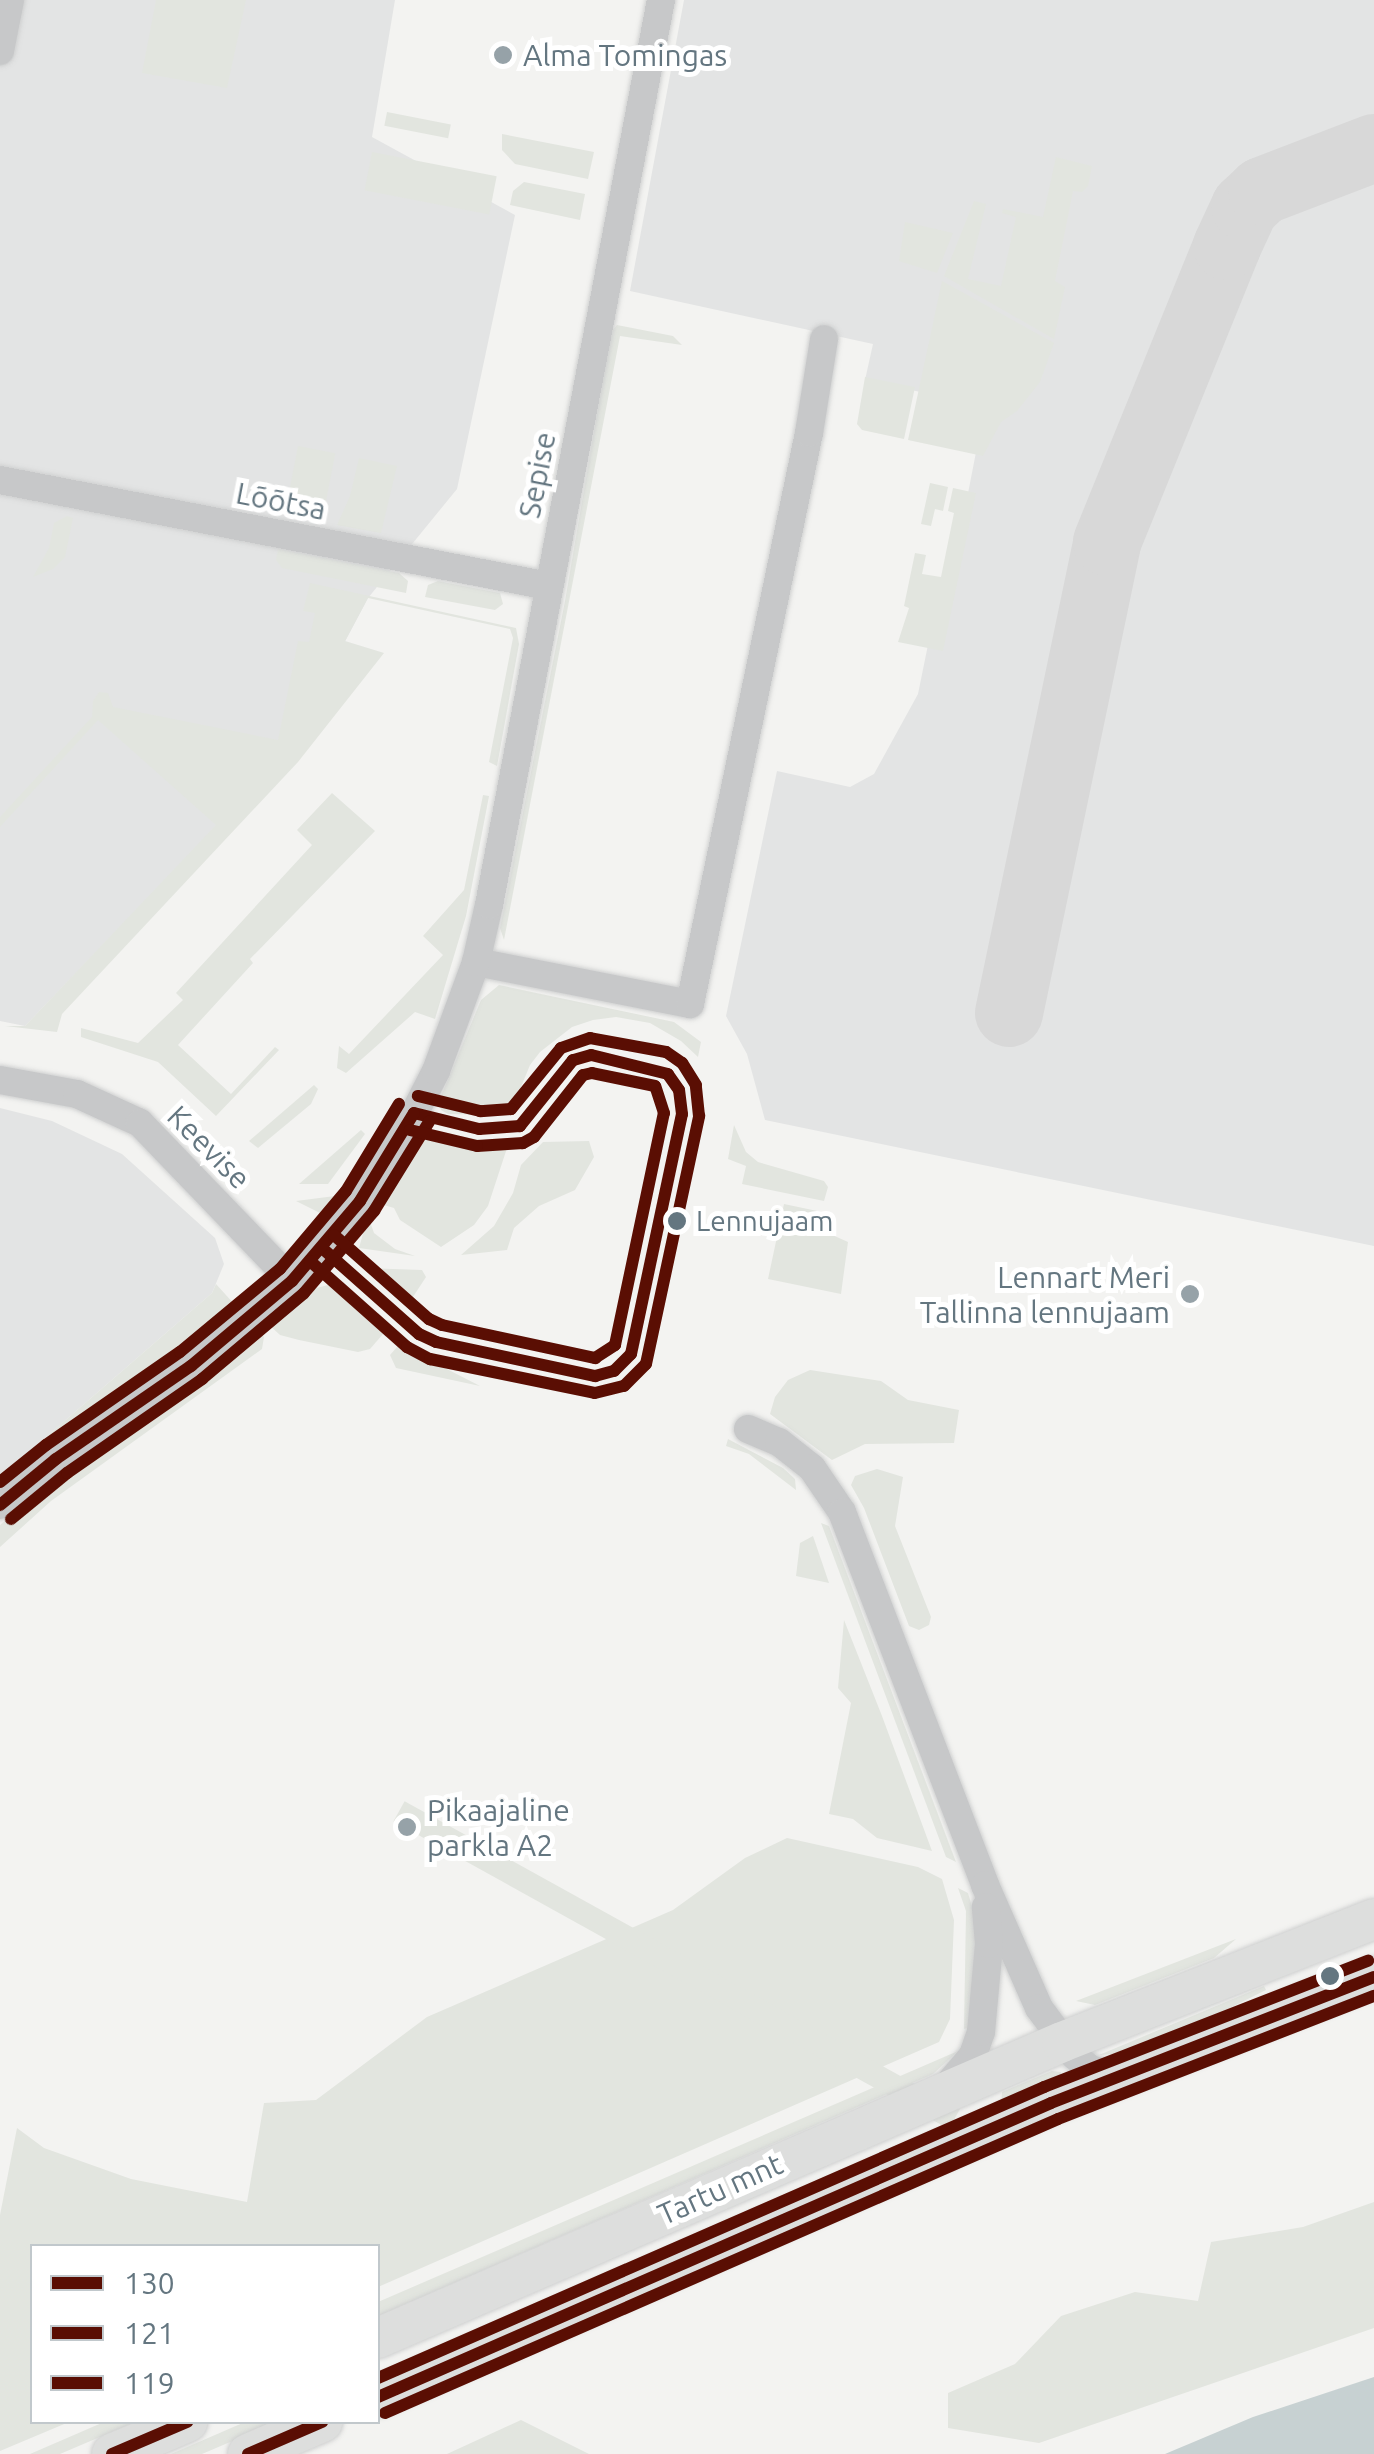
<!DOCTYPE html>
<html>
<head>
<meta charset="utf-8">
<style>
	body { margin:0 }
	#map { position:relative; width:1374px; height:2454px; overflow:hidden; background:#f3f3f1; font-family:Ubuntu,sans-serif }
	div>[style] { position:absolute }
	[style*='--x'] { left:calc(var(--x)*1px); top:calc(var(--y)*1px); width:calc(var(--w)*1px); rotate:calc(var(--a)*1deg) }
	.built>* { inset:0; background:#e3e4e4 }
	.green>* { inset:0; background:#e2e5df; transform-origin:0 0 }
	.water>* { inset:0; background:#c7d1d2 }
	.taxiway>* { height:68px; margin:-34px; padding:0 34px; transform-origin:34px; border-radius:34px; background:#d8d8d8 }
	.roads { filter:drop-shadow(0 0 2px #cfd0d0) drop-shadow(0 0 2px #cfd0d0) }
	.minor>* { height:28px; margin:-14px; padding:0 14px; transform-origin:14px; border-radius:14px; background:#c7c8c9 }
	.highway>* { height:40px; margin:-20px; padding:0 20px; transform-origin:20px; border-radius:20px; background:#dddedd }
	.bus-1>* { height:12px; margin:-6px; padding:0 6px; transform-origin:6px; border-radius:6px; background:#5a0e03 }
	.bus-2>* { height:12px; margin:-6px; padding:0 6px; transform-origin:6px; border-radius:6px; background:#5a0e03 }
	.bus-3>* { height:12px; margin:-6px; padding:0 6px; transform-origin:6px; border-radius:6px; background:#5a0e03 }
	.dots>* { width:28px; height:28px; translate:-50% -50%; box-sizing:border-box; border:5px solid #fff; border-radius:50% }
	span { translate:-50% -50%; white-space:nowrap; text-align:center; line-height:1.15; -webkit-text-stroke:10px #fff; paint-order:stroke }
	.bus-label { font-size:28px; color:#647680 }
	.left { translate:0 -50%; text-align:left }
	.poi-label { font-size:30px; color:#647680 }
	.right { translate:-100% -50%; text-align:right }
	.street-label { font-size:30px; color:#647680 }
	.legend { position:absolute; left:30px; top:2244px; width:350px; height:180px; box-sizing:border-box; background:#fff; border:2px solid #c1c8cc; margin:0; padding:12px 18px; list-style:none; font-size:30px; color:#647680 }
	.legend li { display:flex; align-items:center; gap:20px; height:50px }
	.legend b { width:50px; border:2px solid #c1c8cc }
</style>
</head>
<body>
<div id="map">
	<div class="built">
		<i style="clip-path:polygon(0 0,395px 0,372px 137px,515px 215px,457px 489px,368px 598px,285px 755px,25px 1026px,0 1021px)"></i>
		<i style="clip-path:polygon(684px 0,1374px 0,1374px 1246px,765px 1120px,747px 1054px,726px 1016px,777px 771px,850px 787px,874px 774px,918px 694px,931px 630px,941px 632px,985px 406px,865px 380px,873px 344px,630px 291px)"></i>
		<i style="clip-path:polygon(0 1108px,52px 1121px,122px 1154px,215px 1238px,224px 1264px,212px 1293px,0 1477px)"></i>
	</div>
	<div class="green">
		<i style="clip-path:polygon(156px 0,246px 0,227px 88px,142px 73px)"></i>
		<i style="left:387px;top:112px;width:65px;height:14px;rotate:11deg"></i>
		<i style="clip-path:polygon(502px 134px,594px 152px,588px 179px,515px 164px,502px 150px)"></i>
		<i style="left:372px;top:152px;width:127px;height:39px;rotate:11deg"></i>
		<i style="clip-path:polygon(1056px 157px,1092px 166px,1088px 186px,1082px 192px,1073px 191px,1055px 281px,1065px 287px,1054px 339px,944px 276px,974px 201px,986px 204px,968px 279px,1001px 286px,1016px 217px,1002px 213px,1003px 209px,1043px 217px)"></i>
		<i style="clip-path:polygon(524px 182px,585px 194px,580px 220px,510px 205px,513px 191px)"></i>
		<i style="clip-path:polygon(905px 222px,953px 233px,937px 273px,899px 261px)"></i>
		<i style="clip-path:polygon(942px 281px,1054px 343px,1040px 382px,1017px 411px,1001px 422px,983px 456px,908px 440px)"></i>
		<i style="clip-path:polygon(617px 325px,673px 336px,682px 345px,620px 336px,504px 940px,500px 928px,565px 601px,611px 332px)"></i>
		<i style="clip-path:polygon(865px 377px,915px 387px,904px 439px,862px 430px,857px 424px)"></i>
		<i style="left:298px;top:446px;width:38px;height:66px;rotate:11deg"></i>
		<i style="clip-path:polygon(359px 458px,397px 466px,381px 533px,337px 525px,350px 496px)"></i>
		<i style="clip-path:polygon(930px 483px,948px 487px,943px 511px,935px 509px,931px 526px,921px 524px)"></i>
		<i style="clip-path:polygon(953px 488px,976px 493px,943px 651px,898px 642px,909px 608px,904px 606px,915px 553px,926px 555px,922px 574px,941px 577px,954px 513px,948px 511px)"></i>
		<i style="clip-path:polygon(67px 516px,73px 518px,65px 557px,53px 569px,33px 577px,49px 548px,54px 523px)"></i>
		<i style="clip-path:polygon(278px 549px,399px 573px,408px 581px,406px 593px,282px 568px,276px 560px)"></i>
		<i style="clip-path:polygon(438px 581px,500px 593px,503px 604px,495px 610px,425px 597px,428px 585px)"></i>
		<i style="clip-path:polygon(310px 583px,516px 628px,519px 644px,497px 766px,489px 762px,513px 638px,510px 629px,368px 598px,345px 641px,384px 653px,298px 762px,62px 1014px,57px 1032px,5px 1026px,25px 1026px,216px 825px,98px 720px,0 827px,0 817px,92px 717px,93px 701px,99px 692px,108px 693px,113px 707px,278px 740px,298px 641px,309px 642px,315px 613px,303px 611px)"></i>
		<i style="clip-path:polygon(332px 793px,375px 831px,250px 959px,253px 963px,178px 1045px,231px 1094px,275px 1047px,279px 1050px,216px 1116px,158px 1062px,81px 1037px,81px 1028px,138px 1043px,183px 1000px,176px 993px,312px 845px,297px 830px)"></i>
		<i style="clip-path:polygon(483px 795px,489px 796px,466px 916px,435px 1019px,415px 1012px,346px 1073px,337px 1068px,339px 1046px,349px 1054px,443px 955px,423px 936px,464px 890px)"></i>
		<i style="clip-path:polygon(499px 985px,674px 1022px,701px 1042px,698px 1057px,681px 1041px,650px 1023px,616px 1017px,593px 1020px,572px 1027px,540px 1052px,530px 1065px,512px 1109px,495px 1115px,448px 1114px,441px 1110px,439px 1101px,481px 1000px)"></i>
		<i style="clip-path:polygon(314px 1085px,318px 1089px,311px 1104px,258px 1148px,249px 1141px)"></i>
		<i style="clip-path:polygon(734px 1125px,746px 1152px,758px 1162px,824px 1181px,828px 1187px,824px 1201px,742px 1184px,746px 1166px,728px 1159px)"></i>
		<i style="clip-path:polygon(361px 1130px,365px 1134px,328px 1184px,299px 1184px)"></i>
		<i style="clip-path:polygon(443px 1133px,508px 1145px,488px 1206px,474px 1225px,441px 1247px,400px 1220px,394px 1208px,377px 1203px,416px 1143px)"></i>
		<i style="clip-path:polygon(589px 1141px,594px 1157px,575px 1190px,539px 1206px,514px 1228px,507px 1250px,461px 1255px,494px 1226px,513px 1193px,521px 1165px,543px 1142px)"></i>
		<i style="clip-path:polygon(335px 1196px,344px 1198px,322px 1214px,296px 1201px)"></i>
		<i style="clip-path:polygon(784px 1204px,822px 1212px,819px 1229px,848px 1242px,841px 1294px,768px 1279px)"></i>
		<i style="clip-path:polygon(368px 1216px,374px 1233px,395px 1249px,415px 1256px,359px 1248px)"></i>
		<i style="clip-path:polygon(364px 1268px,422px 1270px,426px 1277px,407px 1306px)"></i>
		<i style="clip-path:polygon(216px 1284px,235px 1305px,203px 1339px,46px 1448px,0 1486px,0 1477px,212px 1293px)"></i>
		<i style="clip-path:polygon(328px 1285px,350px 1292px,390px 1326px,370px 1349px,358px 1352px,299px 1340px,280px 1335px,268px 1324px,305px 1291px)"></i>
		<i style="clip-path:polygon(259px 1331px,264px 1337px,262px 1349px,51px 1501px,0 1547px,0 1525px,52px 1481px,205px 1376px)"></i>
		<i style="clip-path:polygon(404px 1339px,441px 1366px,480px 1386px,396px 1368px,390px 1355px)"></i>
		<i style="clip-path:polygon(810px 1370px,881px 1381px,908px 1400px,959px 1410px,954px 1443px,865px 1444px,832px 1460px,770px 1414px,775px 1397px,788px 1380px)"></i>
		<i style="clip-path:polygon(728px 1439px,783px 1468px,795px 1479px,796px 1490px,749px 1454px,726px 1446px)"></i>
		<i style="clip-path:polygon(877px 1469px,903px 1477px,895px 1526px,931px 1617px,929px 1625px,919px 1630px,909px 1626px,864px 1508px,851px 1485px,855px 1476px)"></i>
		<i style="clip-path:polygon(821px 1523px,829px 1526px,956px 1862px,946px 1857px)"></i>
		<i style="clip-path:polygon(813px 1536px,829px 1583px,796px 1576px,800px 1543px)"></i>
		<i style="clip-path:polygon(844px 1620px,882px 1716px,932px 1851px,877px 1838px,853px 1819px,829px 1814px,851px 1703px,838px 1688px)"></i>
		<i style="clip-path:polygon(787px 1838px,918px 1867px,942px 1879px,954px 1920px,950px 2019px,939px 2042px,378px 2287px,378px 2246px,32px 2246px,32px 2422px,69px 2422px,0 2451px,0 2215px,17px 2128px,44px 2148px,131px 2179px,247px 2202px,264px 2103px,316px 2100px,427px 2017px,673px 1910px,745px 1858px)"></i>
		<i style="clip-path:polygon(958px 1888px,968px 1893px,980px 1934px,972px 2026px,964px 2029px,966px 1911px)"></i>
		<i style="clip-path:polygon(1236px 1939px,1214px 1958px,1095px 2005px,1076px 2001px)"></i>
		<i style="clip-path:polygon(1264px 1986px,1266px 1990px,1169px 2038px,1130px 2053px,1099px 2055px)"></i>
		<i style="clip-path:polygon(958px 2051px,933px 2074px,378px 2316px,378px 2302px)"></i>
		<i style="clip-path:polygon(1052px 2071px,1061px 2072px,1062px 2079px,1001px 2104px,1002px 2092px)"></i>
		<i style="left:960px;top:2109px;width:23px;height:635px;rotate:119deg"></i>
		<i style="clip-path:polygon(1374px 2202px,1374px 2328px,1039px 2443px,948px 2428px,948px 2393px,1015px 2364px,1061px 2316px,1135px 2292px,1198px 2301px,1211px 2242px,1303px 2227px)"></i>
		<i style="clip-path:polygon(521px 2420px,589px 2454px,447px 2454px)"></i>
		<i style="clip-path:polygon(104px 2422px,135px 2422px,60px 2454px,30px 2454px)"></i>
		<i style="clip-path:polygon(245px 2422px,277px 2422px,202px 2454px,171px 2454px)"></i>
	</div>
	<div class="water">
		<i style="clip-path:polygon(1374px 2377px,1374px 2454px,1165px 2454px,1253px 2417px)"></i>
	</div>
	<div class="taxiway">
		<i style="--x:1009;--y:1013;--w:481;--a:-78.2"></i>
		<i style="--x:1107;--y:542;--w:319;--a:-67.9"></i>
		<i style="--x:1227;--y:246;--w:43;--a:-65.2"></i>
		<i style="--x:1245;--y:207;--w:23;--a:-43"></i>
		<i style="--x:1262;--y:191;--w:120;--a:-21"></i>
	</div>
	<div class="roads">
		<div class="minor">
			<i style="--x:0;--y:51;--w:52;--a:-78.9"></i>
			<i style="--x:0;--y:480;--w:559;--a:10.93"></i>
			<i style="--x:476;--y:962;--w:218;--a:11.1"></i>
			<i style="--x:690;--y:1004;--w:583;--a:-78.23"></i>
			<i style="--x:809;--y:433;--w:95;--a:-80.9"></i>
			<i style="--x:0;--y:1080;--w:78;--a:10.3"></i>
			<i style="--x:77;--y:1094;--w:69;--a:24.7"></i>
			<i style="--x:140;--y:1123;--w:219;--a:46.1"></i>
			<i style="--x:748;--y:1429;--w:34;--a:23"></i>
			<i style="--x:779;--y:1442;--w:42;--a:38.2"></i>
			<i style="--x:812;--y:1468;--w:53;--a:55.7"></i>
			<i style="--x:842;--y:1512;--w:399;--a:69"></i>
			<i style="--x:985;--y:1885;--w:134;--a:66.3"></i>
			<i style="--x:1039;--y:2008;--w:59;--a:53.3"></i>
			<i style="--x:1074;--y:2055;--w:21;--a:41"></i>
			<i style="--x:1090;--y:2069;--w:27;--a:17"></i>
			<i style="--x:0;--y:1505;--w:72;--a:-39.4"></i>
			<i style="--x:56;--y:1459;--w:164;--a:-34.6"></i>
			<i style="--x:191;--y:1366;--w:132;--a:-40.1"></i>
			<i style="--x:292;--y:1281;--w:105;--a:-49.6"></i>
			<i style="--x:360;--y:1201;--w:72;--a:-56.3"></i>
			<i style="--x:400;--y:1141;--w:79;--a:-62.8"></i>
			<i style="--x:436;--y:1071;--w:116;--a:-69.8"></i>
			<i style="--x:476;--y:962;--w:58;--a:-77.2"></i>
			<i style="--x:489;--y:905;--w:921;--a:-79.24"></i>
			<i style="--x:946;--y:2087;--w:42;--a:-49.8"></i>
			<i style="--x:973;--y:2055;--w:24;--a:-71"></i>
			<i style="--x:981;--y:2032;--w:88;--a:-84.8"></i>
			<i style="--x:989;--y:1944;--w:37;--a:-95"></i>
		</div>
		<div class="highway">
			<i style="--x:378;--y:2338;--w:745;--a:-23.4"></i>
			<i style="--x:1062;--y:2042;--w:335;--a:-21.5"></i>
			<i style="--x:378;--y:2397;--w:734;--a:-23.6"></i>
			<i style="--x:1051;--y:2103;--w:347;--a:-21.3"></i>
			<i style="--x:112;--y:2454;--w:82;--a:-23.1"></i>
			<i style="--x:248;--y:2454;--w:81;--a:-23.4"></i>
		</div>
	</div>
	<div class="bus-1">
		<i style="--x:322;--y:1248;--w:130;--a:41.6"></i>
		<i style="--x:419;--y:1334;--w:19;--a:25"></i>
		<i style="--x:436;--y:1342;--w:163;--a:12.1"></i>
		<i style="--x:595;--y:1376;--w:20;--a:-15"></i>
		<i style="--x:614;--y:1371;--w:24;--a:-45"></i>
		<i style="--x:631;--y:1354;--w:245;--a:-78"></i>
		<i style="--x:682;--y:1114;--w:24;--a:-97"></i>
		<i style="--x:679;--y:1090;--w:19;--a:-125"></i>
		<i style="--x:668;--y:1074;--w:79;--a:-166.1"></i>
		<i style="--x:591;--y:1055;--w:19;--a:164"></i>
		<i style="--x:573;--y:1060;--w:85;--a:128.8"></i>
		<i style="--x:520;--y:1126;--w:41;--a:175.8"></i>
		<i style="--x:479;--y:1129;--w:67;--a:-166.2"></i>
		<i style="--x:0;--y:1505;--w:72;--a:-39.4"></i>
		<i style="--x:56;--y:1459;--w:164;--a:-34.6"></i>
		<i style="--x:191;--y:1366;--w:132;--a:-40.1"></i>
		<i style="--x:292;--y:1281;--w:105;--a:-49.6"></i>
		<i style="--x:360;--y:1201;--w:103;--a:-58.5"></i>
		<i style="--x:378;--y:2397;--w:734;--a:-23.6"></i>
		<i style="--x:1051;--y:2103;--w:347;--a:-21.3"></i>
		<i style="--x:112;--y:2454;--w:82;--a:-23.1"></i>
		<i style="--x:248;--y:2454;--w:81;--a:-23.4"></i>
	</div>
	<div class="bus-2">
		<i style="--x:310;--y:1261;--w:130;--a:41.6"></i>
		<i style="--x:407;--y:1347;--w:26;--a:28"></i>
		<i style="--x:430;--y:1359;--w:168;--a:11.6"></i>
		<i style="--x:595;--y:1393;--w:30;--a:-14"></i>
		<i style="--x:624;--y:1386;--w:31;--a:-45"></i>
		<i style="--x:646;--y:1364;--w:254;--a:-77.9"></i>
		<i style="--x:699;--y:1116;--w:31;--a:-96"></i>
		<i style="--x:696;--y:1085;--w:26;--a:-122"></i>
		<i style="--x:682;--y:1063;--w:19;--a:-145"></i>
		<i style="--x:666;--y:1052;--w:77;--a:-169.6"></i>
		<i style="--x:590;--y:1038;--w:31;--a:161"></i>
		<i style="--x:561;--y:1048;--w:79;--a:129.3"></i>
		<i style="--x:511;--y:1109;--w:31;--a:176"></i>
		<i style="--x:480;--y:1111;--w:64;--a:-166.4"></i>
		<i style="--x:11;--y:1519;--w:72;--a:-39.4"></i>
		<i style="--x:67;--y:1473;--w:165;--a:-34.8"></i>
		<i style="--x:202;--y:1379;--w:133;--a:-40.1"></i>
		<i style="--x:304;--y:1293;--w:108;--a:-49.5"></i>
		<i style="--x:374;--y:1211;--w:105;--a:-58.3"></i>
		<i style="--x:385;--y:2413;--w:734;--a:-23.6"></i>
		<i style="--x:1058;--y:2119;--w:339;--a:-21.3"></i>
	</div>
	<div class="bus-3">
		<i style="--x:334;--y:1235;--w:127;--a:41.5"></i>
		<i style="--x:429;--y:1319;--w:14;--a:25"></i>
		<i style="--x:442;--y:1325;--w:157;--a:12.2"></i>
		<i style="--x:595;--y:1358;--w:24;--a:-33"></i>
		<i style="--x:615;--y:1345;--w:237;--a:-78.1"></i>
		<i style="--x:664;--y:1113;--w:28;--a:-108"></i>
		<i style="--x:655;--y:1086;--w:64;--a:-168.3"></i>
		<i style="--x:592;--y:1073;--w:9;--a:167"></i>
		<i style="--x:583;--y:1075;--w:79;--a:128.3"></i>
		<i style="--x:534;--y:1137;--w:13;--a:151"></i>
		<i style="--x:523;--y:1143;--w:46;--a:176.3"></i>
		<i style="--x:477;--y:1146;--w:69;--a:-166.6"></i>
		<i style="--x:0;--y:1482;--w:59;--a:-38.8"></i>
		<i style="--x:46;--y:1445;--w:163;--a:-34.8"></i>
		<i style="--x:180;--y:1352;--w:130;--a:-39.7"></i>
		<i style="--x:280;--y:1269;--w:102;--a:-49.8"></i>
		<i style="--x:346;--y:1191;--w:102;--a:-58.7"></i>
		<i style="--x:378;--y:2378;--w:727;--a:-23.6"></i>
		<i style="--x:1044;--y:2087;--w:348;--a:-21.3"></i>
	</div>
	<div class="dots">
		<i style="left:503px;top:55px;background:#96a2a8"></i>
		<i style="left:677px;top:1221px;background:#647680"></i>
		<i style="left:1190px;top:1294px;background:#96a2a8"></i>
		<i style="left:407px;top:1827px;background:#96a2a8"></i>
		<i style="left:1330px;top:1976px;background:#647680"></i>
	</div>
	<div class="bus-label">
		<span class="left" style="left:696px;top:1221px">Lennujaam</span>
	</div>
	<div class="poi-label">
		<span class="left" style="left:523px;top:55px">Alma Tomingas</span>
		<span class="right" style="left:1170px;top:1294px">Lennart Meri<br>Tallinna lennujaam</span>
		<span class="left" style="left:427px;top:1827px">Pikaajaline<br>parkla A2</span>
	</div>
	<div class="street-label">
		<span style="left:537px;top:475px;rotate:-79deg">Sepise</span>
		<span style="left:281px;top:501px;rotate:11deg">Lõõtsa</span>
		<span style="left:209px;top:1147px;rotate:45deg">Keevise</span>
		<span style="left:720px;top:2189px;rotate:-24deg">Tartu mnt</span>
	</div>
	<ul class="legend">
	<li><b style="height:12px;background:#5a0e03"></b>130</li>
	<li><b style="height:12px;background:#5a0e03"></b>121</li>
	<li><b style="height:12px;background:#5a0e03"></b>119</li>
	</ul>
</div>
</body>
</html>
